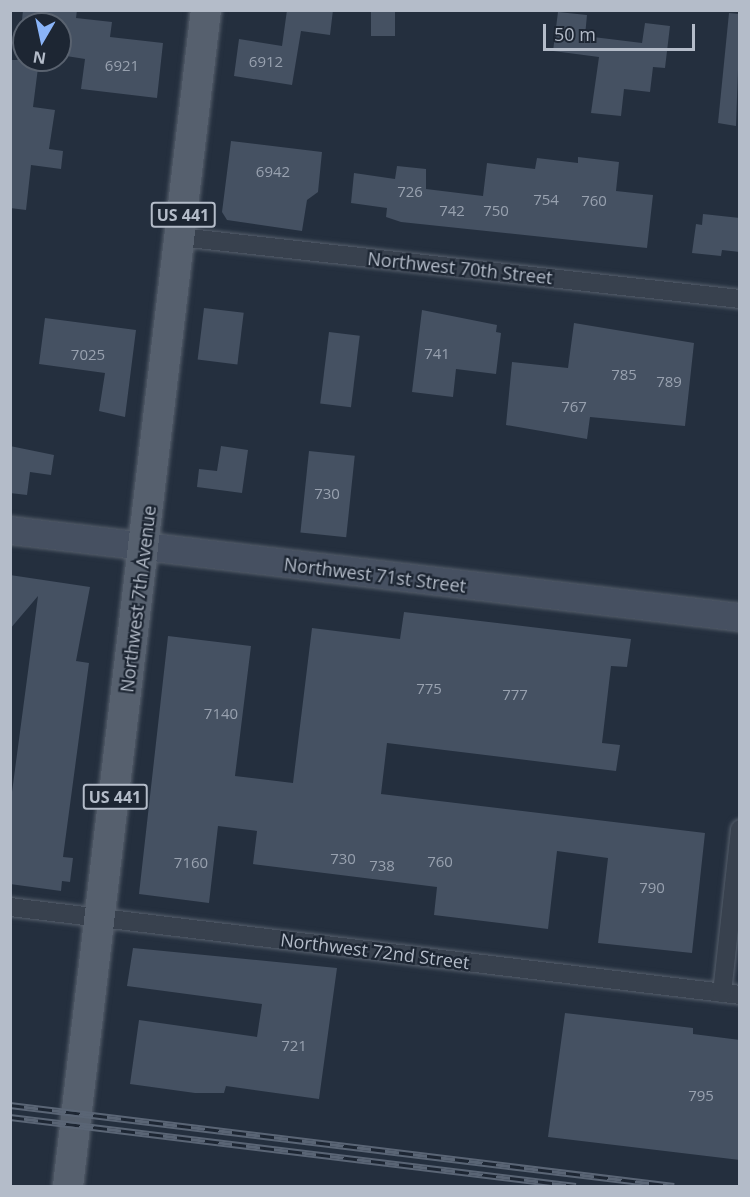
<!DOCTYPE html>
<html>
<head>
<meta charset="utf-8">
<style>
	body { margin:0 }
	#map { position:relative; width:750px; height:1197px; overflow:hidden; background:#242f3e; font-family:"Open Sans",sans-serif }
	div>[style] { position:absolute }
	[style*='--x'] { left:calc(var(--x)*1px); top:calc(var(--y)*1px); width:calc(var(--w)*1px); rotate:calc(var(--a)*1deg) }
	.building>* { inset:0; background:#455162; transform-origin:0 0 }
	.roads { filter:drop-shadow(0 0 2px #565f6c) drop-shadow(0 0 2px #565f6c) }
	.street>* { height:18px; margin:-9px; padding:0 9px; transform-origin:9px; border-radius:9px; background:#38414e }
	.secondary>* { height:27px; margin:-13.5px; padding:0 13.5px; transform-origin:13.5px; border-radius:13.5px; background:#465061 }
	.primary>* { height:30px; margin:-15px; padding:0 15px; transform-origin:15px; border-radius:15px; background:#56606e }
	.rail>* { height:7px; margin-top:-3.5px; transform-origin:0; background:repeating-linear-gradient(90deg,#1d2633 0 14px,#5a6575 0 28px); box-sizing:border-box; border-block:2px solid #5a6575 }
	span { translate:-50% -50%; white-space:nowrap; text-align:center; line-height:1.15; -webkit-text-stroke:4.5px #1d2633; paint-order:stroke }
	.number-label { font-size:15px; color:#98a1af }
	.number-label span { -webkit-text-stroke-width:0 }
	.shield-label span { padding:2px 4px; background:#1d2633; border:2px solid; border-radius:4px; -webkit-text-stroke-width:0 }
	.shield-label { font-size:16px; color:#b4bcc9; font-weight:700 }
	.street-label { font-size:18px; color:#b4bcc9 }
	.frame { position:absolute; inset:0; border:12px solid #b4bcc9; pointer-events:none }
	.north { position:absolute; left:12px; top:12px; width:60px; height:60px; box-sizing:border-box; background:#1d2633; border:2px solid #59626f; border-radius:50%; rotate:189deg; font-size:16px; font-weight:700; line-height:24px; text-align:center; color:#b4bcc9 }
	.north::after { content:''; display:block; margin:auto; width:21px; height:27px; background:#8ab4f8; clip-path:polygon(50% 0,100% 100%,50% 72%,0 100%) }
	.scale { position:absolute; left:543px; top:24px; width:152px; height:27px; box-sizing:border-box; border:3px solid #b4bcc9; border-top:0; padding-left:8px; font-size:18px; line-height:21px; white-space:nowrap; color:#b4bcc9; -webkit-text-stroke:4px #1d2633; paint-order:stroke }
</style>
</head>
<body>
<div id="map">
	<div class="building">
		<i style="clip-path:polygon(23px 10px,77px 10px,76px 18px,112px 22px,110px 37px,163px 43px,157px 98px,81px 89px,85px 59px,60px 55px,60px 24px,22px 20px)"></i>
		<i style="clip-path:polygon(287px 10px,333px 10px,330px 35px,301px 31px,292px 85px,234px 76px,239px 39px,282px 46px)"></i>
		<i style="left:371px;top:10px;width:24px;height:26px"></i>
		<i style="clip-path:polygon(558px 12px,587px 15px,585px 36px,642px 43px,645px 23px,670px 26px,665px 68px,653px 67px,650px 92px,624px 89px,621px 116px,591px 113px,599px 57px,553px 51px)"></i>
		<i style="clip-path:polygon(729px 13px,740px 14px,736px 126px,718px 123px)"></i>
		<i style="clip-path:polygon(10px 60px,39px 60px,33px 107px,55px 110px,49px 149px,63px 151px,61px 169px,31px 165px,26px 210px,10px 208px)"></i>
		<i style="clip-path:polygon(231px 141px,322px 152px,318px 192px,307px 200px,302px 231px,227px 220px,222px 212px)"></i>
		<i style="clip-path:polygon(578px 157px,619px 162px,616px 191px,653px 195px,647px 248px,401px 222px,386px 217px,387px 208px,351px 203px,354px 173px,395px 179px,397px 166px,426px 169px,426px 189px,483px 196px,487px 163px,535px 169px,537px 158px,578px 163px)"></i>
		<i style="clip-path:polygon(703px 214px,740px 218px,740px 252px,722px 250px,721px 256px,692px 253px,696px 224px,702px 225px)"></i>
		<i style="left:204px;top:308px;width:40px;height:52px;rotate:7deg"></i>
		<i style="clip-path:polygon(422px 310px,497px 325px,496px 332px,501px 333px,496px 374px,456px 369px,453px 397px,412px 392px)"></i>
		<i style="clip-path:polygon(45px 318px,136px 330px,125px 417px,99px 411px,105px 373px,39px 364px)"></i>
		<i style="clip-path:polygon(574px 323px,694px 343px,685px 426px,590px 417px,587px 439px,506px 425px,512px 362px,568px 368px)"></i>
		<i style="left:329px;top:332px;width:31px;height:72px;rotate:7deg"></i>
		<i style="clip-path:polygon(10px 446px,54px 455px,51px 475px,30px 472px,27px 495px,10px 493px)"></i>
		<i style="clip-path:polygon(221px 446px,248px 450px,242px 493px,197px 487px,199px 469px,217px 471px)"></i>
		<i style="left:309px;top:451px;width:46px;height:82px;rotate:6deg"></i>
		<i style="clip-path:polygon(10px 575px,90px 587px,76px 661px,89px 663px,63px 857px,73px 858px,70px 882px,62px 881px,61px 891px,10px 884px,10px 807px,38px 596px,10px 629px)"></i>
		<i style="clip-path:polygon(404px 612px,631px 639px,627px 667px,611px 666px,602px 743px,620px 745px,616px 771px,387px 743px,381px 794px,705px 833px,692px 953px,598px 943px,608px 858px,557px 851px,548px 929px,434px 915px,437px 887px,253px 864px,257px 831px,218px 826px,209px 903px,139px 894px,168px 636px,251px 646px,235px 776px,293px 783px,312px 628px,400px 639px)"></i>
		<i style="clip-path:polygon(133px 948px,337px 968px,319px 1099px,226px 1086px,224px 1093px,195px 1093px,130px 1084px,139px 1020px,257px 1037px,262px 1004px,127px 986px)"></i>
		<i style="clip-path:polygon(565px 1013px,693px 1028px,693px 1034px,740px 1040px,740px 1160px,548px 1137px)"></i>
	</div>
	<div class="roads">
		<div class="street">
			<i style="--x:180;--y:237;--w:563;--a:6.32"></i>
			<i style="--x:10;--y:907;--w:735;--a:6.87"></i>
			<i style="--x:722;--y:993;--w:165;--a:-83.7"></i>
		</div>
		<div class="secondary">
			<i style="--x:10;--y:530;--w:735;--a:6.8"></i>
		</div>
		<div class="primary">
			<i style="--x:68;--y:1186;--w:1184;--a:-83.31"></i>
		</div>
	</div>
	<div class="rail">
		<i style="--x:10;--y:1105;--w:669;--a:6.96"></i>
		<i style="--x:10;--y:1117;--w:570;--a:6.95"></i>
	</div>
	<div class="number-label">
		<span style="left:266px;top:62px">6912</span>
		<span style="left:122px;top:66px">6921</span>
		<span style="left:273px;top:172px">6942</span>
		<span style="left:410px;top:192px">726</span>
		<span style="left:546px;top:200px">754</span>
		<span style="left:594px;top:201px">760</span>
		<span style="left:452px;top:211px">742</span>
		<span style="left:496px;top:211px">750</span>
		<span style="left:437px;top:354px">741</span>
		<span style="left:88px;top:355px">7025</span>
		<span style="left:624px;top:375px">785</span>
		<span style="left:669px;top:382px">789</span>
		<span style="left:574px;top:407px">767</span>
		<span style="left:327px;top:494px">730</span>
		<span style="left:429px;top:689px">775</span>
		<span style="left:515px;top:695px">777</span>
		<span style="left:221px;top:714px">7140</span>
		<span style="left:343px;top:859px">730</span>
		<span style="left:440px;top:862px">760</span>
		<span style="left:191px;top:863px">7160</span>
		<span style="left:382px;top:866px">738</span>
		<span style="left:652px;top:888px">790</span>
		<span style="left:294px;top:1046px">721</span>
		<span style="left:701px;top:1096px">795</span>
	</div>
	<div class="shield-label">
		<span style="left:183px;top:215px">US 441</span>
		<span style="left:115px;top:797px">US 441</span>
	</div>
	<div class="street-label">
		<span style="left:460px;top:268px;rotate:6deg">Northwest 70th Street</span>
		<span style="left:375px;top:575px;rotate:7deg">Northwest 71st Street</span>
		<span style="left:138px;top:599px;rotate:-83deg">Northwest 7th Avenue</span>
		<span style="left:375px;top:951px;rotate:7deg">Northwest 72nd Street</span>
	</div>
	<div class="frame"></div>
	<div class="north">N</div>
	<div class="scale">50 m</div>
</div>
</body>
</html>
